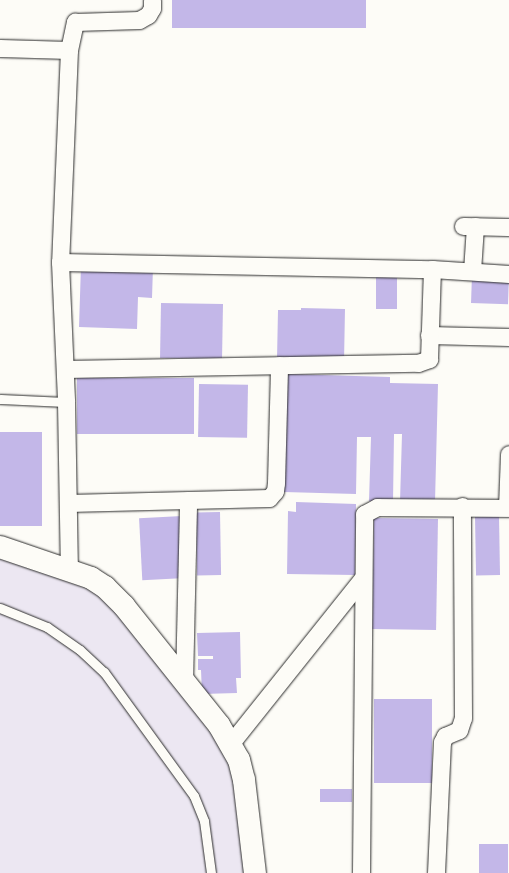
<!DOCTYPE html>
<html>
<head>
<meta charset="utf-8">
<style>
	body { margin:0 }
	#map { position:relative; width:509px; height:873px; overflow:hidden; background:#fdfcf7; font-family:"Balsamiq Sans",sans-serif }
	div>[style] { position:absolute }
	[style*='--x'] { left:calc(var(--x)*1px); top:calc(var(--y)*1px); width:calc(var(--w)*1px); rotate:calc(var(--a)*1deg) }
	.built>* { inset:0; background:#ece7f2 }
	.building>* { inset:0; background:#c3b7e8; transform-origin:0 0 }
	.roads { filter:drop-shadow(0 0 1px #2b2b2b) drop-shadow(0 0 1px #2b2b2b) }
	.lane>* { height:9px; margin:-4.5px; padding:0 4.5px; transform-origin:4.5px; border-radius:4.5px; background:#fdfcf7 }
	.street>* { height:17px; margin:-8.5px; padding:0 8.5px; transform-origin:8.5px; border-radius:8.5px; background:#fdfcf7 }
	.secondary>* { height:22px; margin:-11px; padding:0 11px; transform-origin:11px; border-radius:11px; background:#fdfcf7 }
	span { translate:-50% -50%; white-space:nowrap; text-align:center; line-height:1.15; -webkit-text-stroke:4px #fdfcf7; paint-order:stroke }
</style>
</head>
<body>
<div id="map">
	<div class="built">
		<i style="clip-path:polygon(0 557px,107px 596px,234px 763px,246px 873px,0 873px)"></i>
	</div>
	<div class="building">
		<i style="left:172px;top:0;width:194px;height:28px"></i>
		<i style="clip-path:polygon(81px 265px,153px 267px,152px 298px,138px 297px,137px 329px,79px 327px)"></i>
		<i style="left:376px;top:269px;width:21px;height:40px"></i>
		<i style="left:472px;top:275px;width:37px;height:28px;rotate:2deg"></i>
		<i style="left:161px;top:303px;width:62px;height:55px;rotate:1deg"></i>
		<i style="clip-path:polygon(301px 308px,345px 309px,344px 362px,277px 359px,278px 310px,301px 310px)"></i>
		<i style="clip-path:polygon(287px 374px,390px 377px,390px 383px,438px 384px,435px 502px,400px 502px,402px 434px,394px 434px,393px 502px,369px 501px,371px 437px,357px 437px,356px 494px,284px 492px)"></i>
		<i style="left:77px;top:378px;width:117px;height:56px"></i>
		<i style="left:199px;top:384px;width:49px;height:53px;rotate:1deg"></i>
		<i style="left:0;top:432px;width:42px;height:94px"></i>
		<i style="clip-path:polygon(296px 502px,356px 504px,355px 575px,287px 574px,288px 511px,296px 512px)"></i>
		<i style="left:220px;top:512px;width:63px;height:24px;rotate:89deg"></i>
		<i style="left:182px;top:516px;width:62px;height:43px;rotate:87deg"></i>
		<i style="left:499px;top:516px;width:59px;height:24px;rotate:89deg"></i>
		<i style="left:374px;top:518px;width:64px;height:111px;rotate:1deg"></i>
		<i style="clip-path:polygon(240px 632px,241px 678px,236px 678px,237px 693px,202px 694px,201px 670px,198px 670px,198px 659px,213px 659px,213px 656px,198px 656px,197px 633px)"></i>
		<i style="left:374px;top:699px;width:58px;height:84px"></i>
		<i style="left:320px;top:789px;width:32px;height:13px"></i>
		<i style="left:479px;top:844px;width:29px;height:29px"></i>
	</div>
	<div class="roads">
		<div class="lane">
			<i style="--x:0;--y:399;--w:66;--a:2.6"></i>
			<i style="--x:0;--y:608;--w:51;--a:22"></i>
			<i style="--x:47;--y:627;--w:40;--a:34.9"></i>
			<i style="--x:80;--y:650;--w:33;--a:43"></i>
			<i style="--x:104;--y:672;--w:153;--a:54"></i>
			<i style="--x:194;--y:796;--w:27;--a:68"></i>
			<i style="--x:204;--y:821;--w:52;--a:82.3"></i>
		</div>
		<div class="street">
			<i style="--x:0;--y:48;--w:69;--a:1.7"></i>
			<i style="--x:69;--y:50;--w:29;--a:-78"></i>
			<i style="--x:75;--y:22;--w:64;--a:-1.8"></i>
			<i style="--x:139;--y:20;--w:10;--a:-29"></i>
			<i style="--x:148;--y:15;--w:8;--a:-60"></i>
			<i style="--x:152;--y:8;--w:8;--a:-90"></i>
			<i style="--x:69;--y:50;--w:212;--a:92.4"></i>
			<i style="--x:60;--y:262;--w:140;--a:87.5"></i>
			<i style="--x:66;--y:402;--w:169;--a:89"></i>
			<i style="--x:463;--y:226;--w:46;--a:1.2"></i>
			<i style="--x:60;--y:262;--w:372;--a:1.1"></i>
			<i style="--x:432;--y:269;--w:77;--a:3.7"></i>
			<i style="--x:472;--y:271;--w:45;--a:-86.2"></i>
			<i style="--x:429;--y:335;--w:80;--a:1.4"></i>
			<i style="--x:65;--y:369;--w:353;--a:-1"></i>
			<i style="--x:418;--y:363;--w:12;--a:-20"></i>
			<i style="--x:429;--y:359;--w:90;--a:-88.1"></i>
			<i style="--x:68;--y:503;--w:201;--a:-1.4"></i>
			<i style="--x:269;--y:498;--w:9;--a:-49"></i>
			<i style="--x:275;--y:491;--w:8;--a:-83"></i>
			<i style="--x:276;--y:483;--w:118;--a:-88.5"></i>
			<i style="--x:507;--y:507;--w:53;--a:-87.8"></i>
			<i style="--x:184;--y:682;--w:182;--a:-88.7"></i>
			<i style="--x:231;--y:743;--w:210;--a:-51.4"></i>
			<i style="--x:361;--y:873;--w:359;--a:-89.5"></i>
			<i style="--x:364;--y:514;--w:15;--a:-28"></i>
			<i style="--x:377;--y:507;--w:132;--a:0.4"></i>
			<i style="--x:436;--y:873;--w:131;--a:-87.4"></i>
			<i style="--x:442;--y:742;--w:7;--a:-63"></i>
			<i style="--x:445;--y:736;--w:15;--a:-23"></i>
			<i style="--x:459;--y:730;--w:13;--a:-72"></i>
			<i style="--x:463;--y:718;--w:212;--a:-90.3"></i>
		</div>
		<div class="secondary">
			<i style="--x:0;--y:547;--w:96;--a:18.8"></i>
			<i style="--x:91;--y:578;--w:17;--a:33"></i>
			<i style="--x:105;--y:587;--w:27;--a:45"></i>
			<i style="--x:124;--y:606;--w:152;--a:51.4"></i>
			<i style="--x:219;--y:725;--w:40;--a:60.3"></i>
			<i style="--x:239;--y:760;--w:21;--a:76"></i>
			<i style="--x:244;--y:780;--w:94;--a:83.3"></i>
		</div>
	</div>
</div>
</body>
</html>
